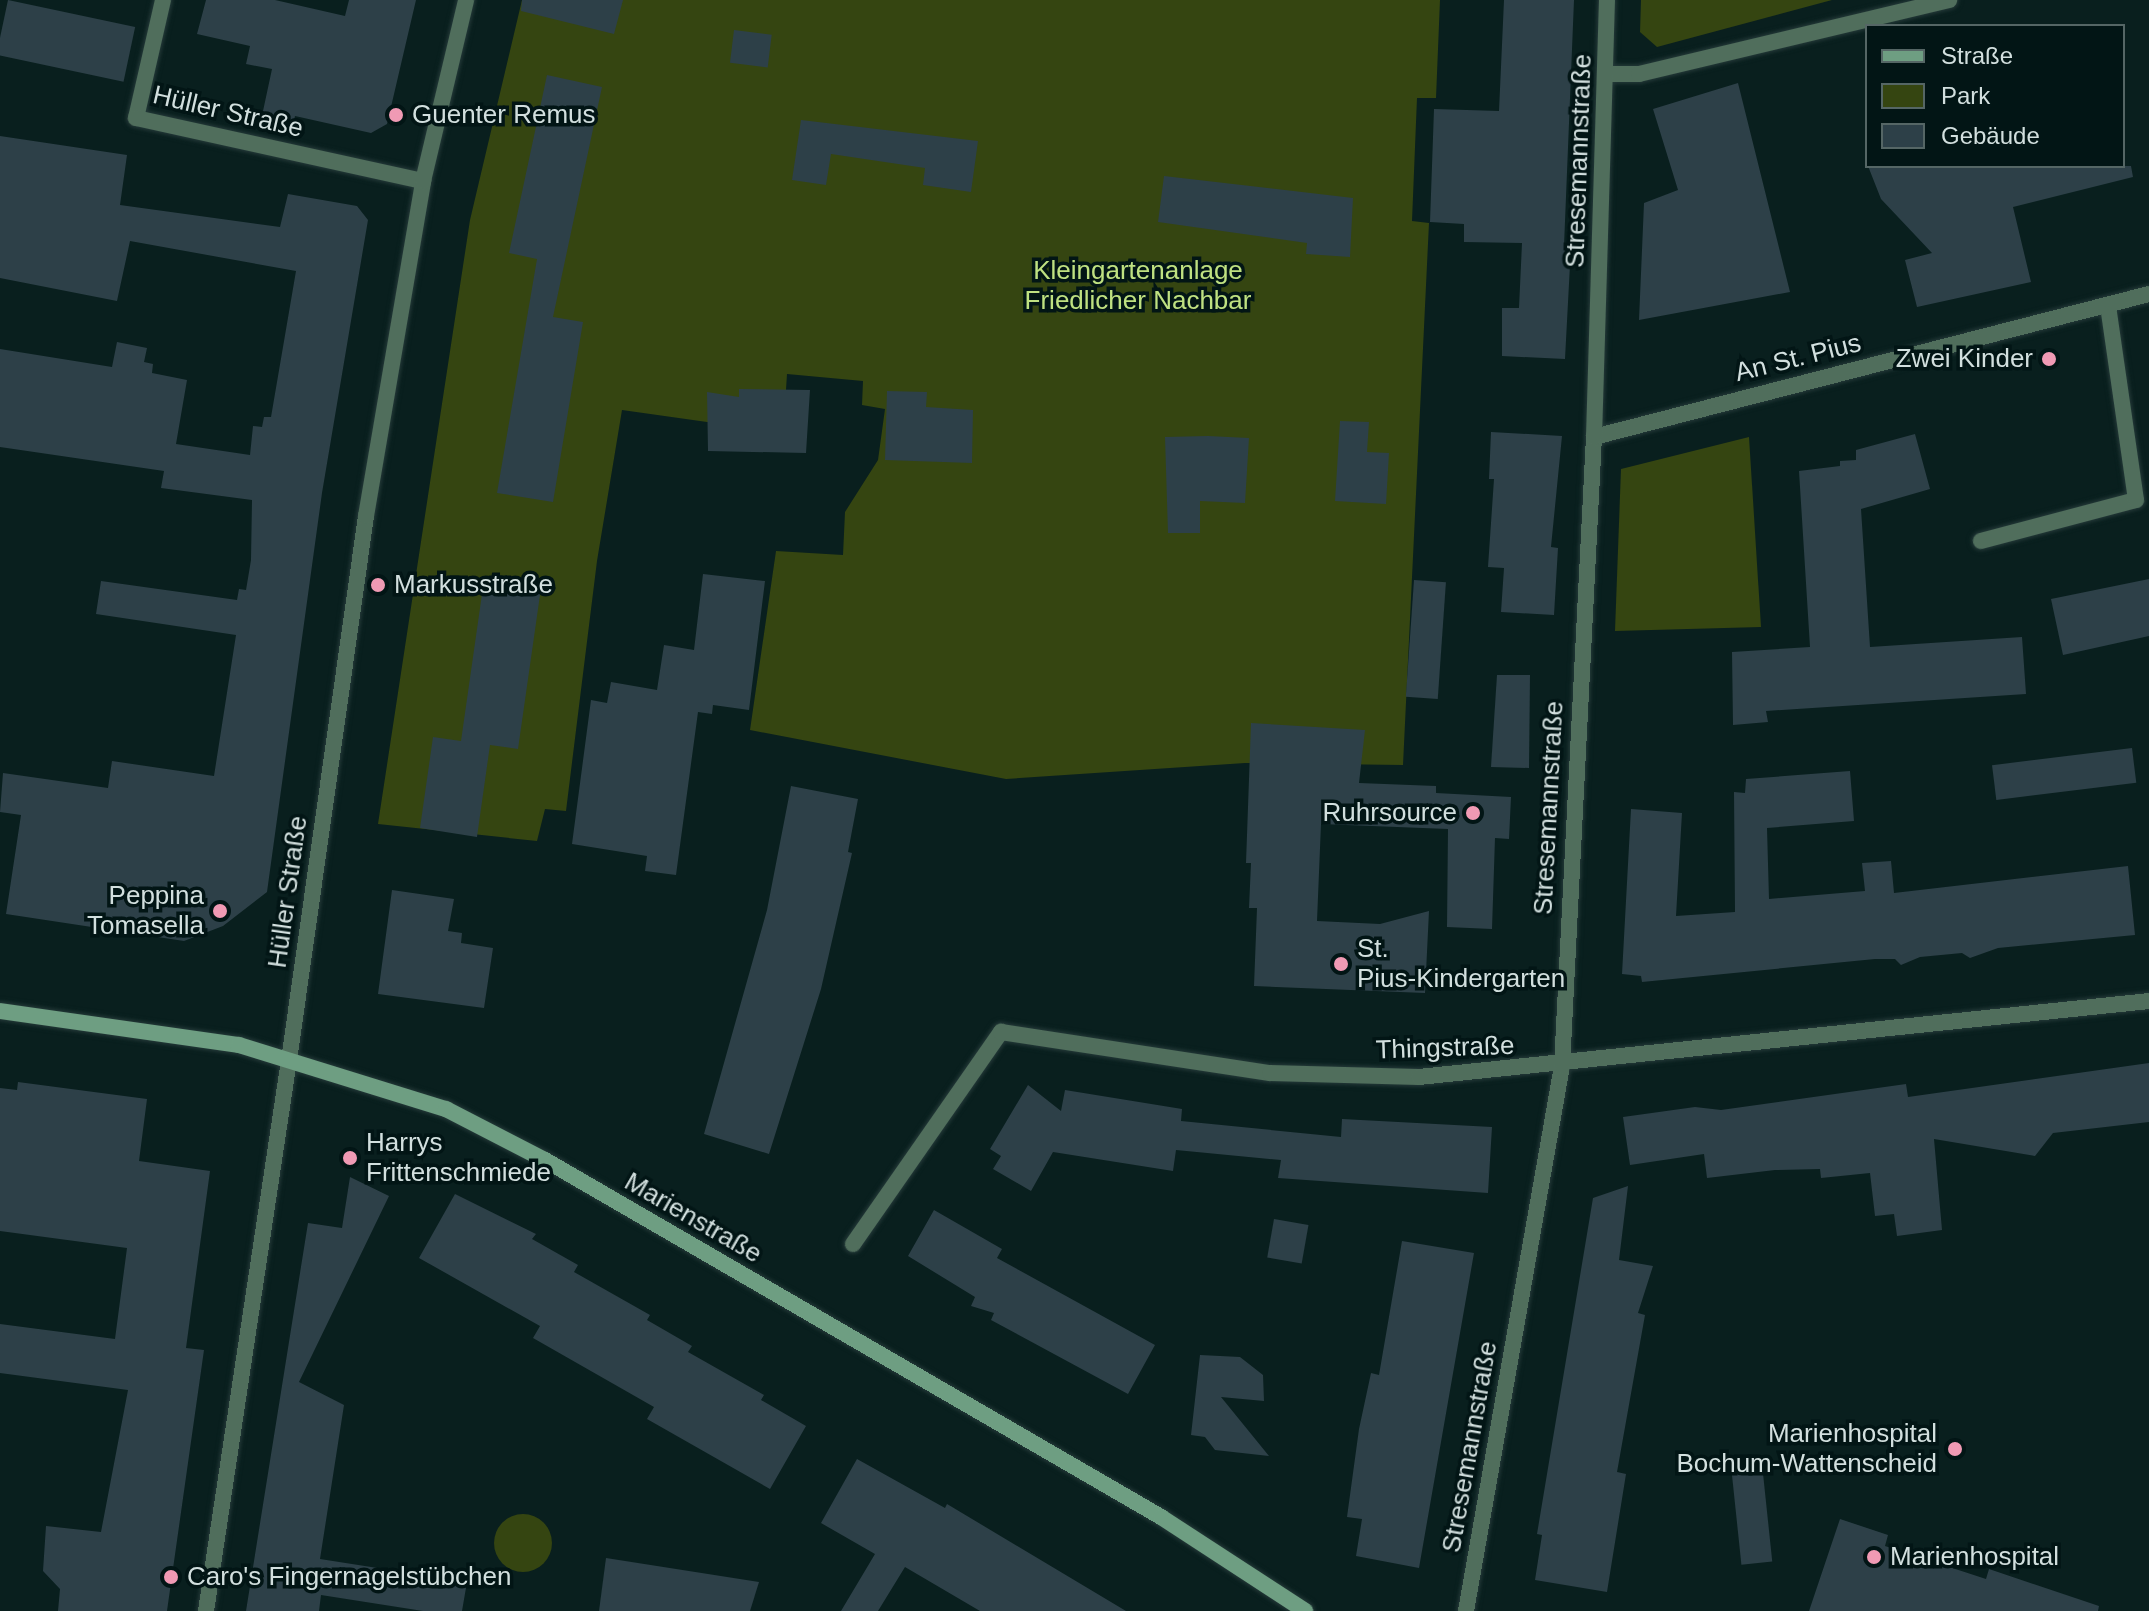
<!DOCTYPE html>
<html>
<head>
<meta charset="utf-8">
<style>
	body { margin:0 }
	#map { position:relative; width:2149px; height:1611px; overflow:hidden; background:#091f1e; font-family:Helvetica,sans-serif }
	div>[style] { position:absolute }
	[style*='--x'] { left:calc(var(--x)*1px); top:calc(var(--y)*1px); width:calc(var(--w)*1px); rotate:calc(var(--a)*1deg) }
	.green>* { inset:0; background:#354511 }
	.round { border-radius:50% }
	.building>* { inset:0; background:#2d4048; transform-origin:0 0 }
	.roads { filter:drop-shadow(0 0 2px #253a39) drop-shadow(0 0 2px #253a39) }
	.service>* { height:16px; margin:-8px; padding:0 8px; transform-origin:8px; border-radius:8px; background:#506e5c }
	.minor>* { height:16px; margin:-8px; padding:0 8px; transform-origin:8px; border-radius:8px; background:#506e5c }
	.tertiary>* { height:16px; margin:-8px; padding:0 8px; transform-origin:8px; border-radius:8px; background:#506e5c }
	.secondary>* { height:16px; margin:-8px; padding:0 8px; transform-origin:8px; border-radius:8px; background:#6e9e82 }
	.dots>* { width:22px; height:22px; translate:-50% -50%; box-sizing:border-box; border:4px solid #021515; border-radius:50% }
	span { translate:-50% -50%; white-space:nowrap; text-align:center; line-height:1.15; -webkit-text-stroke:7px #021515; paint-order:stroke }
	.street-label { font-size:26px; color:#d2dfde }
	.poi-label { font-size:26px; color:#d2dfde }
	.left { translate:0 -50%; text-align:left }
	.right { translate:-100% -50%; text-align:right }
	.park-label { font-size:26px; color:#bfe181 }
	.legend { position:absolute; left:1865px; top:24px; width:260px; height:144px; box-sizing:border-box; background:#021515; border:2px solid #556665; margin:0; padding:10px 14px; list-style:none; font-size:24px; color:#d2dfde }
	.legend li { display:flex; align-items:center; gap:16px; height:40px }
	.legend b { width:40px; border:2px solid #556665 }
</style>
</head>
<body>
<div id="map">
	<div class="green">
		<i style="clip-path:polygon(522px 0,1440px 0,1436px 98px,1417px 98px,1412px 221px,1429px 223px,1403px 765px,1245px 763px,1006px 779px,750px 730px,776px 551px,843px 555px,845px 512px,878px 460px,885px 409px,862px 405px,863px 381px,787px 374px,784px 421px,707px 422px,622px 410px,597px 561px,566px 811px,545px 809px,537px 841px,378px 824px,470px 220px)"></i>
		<i style="clip-path:polygon(1641px 0,1832px 0,1657px 47px,1640px 32px)"></i>
		<i style="clip-path:polygon(1749px 437px,1761px 627px,1615px 631px,1621px 469px)"></i>
		<i class="round" style="left:494px;top:1514px;width:58px;height:58px"></i>
	</div>
	<div class="building">
		<i style="left:8px;top:0;width:130px;height:56px;rotate:12deg"></i>
		<i style="clip-path:polygon(206px 0,275px 0,345px 16px,349px 0,416px 0,387px 124px,371px 133px,295px 116px,292px 131px,260px 125px,272px 69px,246px 64px,250px 46px,197px 34px)"></i>
		<i style="clip-path:polygon(522px 0,623px 0,614px 34px,521px 11px)"></i>
		<i style="clip-path:polygon(1504px 0,1574px 0,1564px 246px,1571px 246px,1565px 359px,1502px 356px,1502px 308px,1519px 308px,1522px 243px,1464px 242px,1464px 224px,1430px 222px,1434px 109px,1499px 111px)"></i>
		<i style="left:734px;top:30px;width:38px;height:33px;rotate:7deg"></i>
		<i style="clip-path:polygon(547px 75px,602px 87px,553px 317px,583px 322px,553px 502px,497px 493px,537px 259px,509px 253px)"></i>
		<i style="clip-path:polygon(1738px 83px,1790px 292px,1639px 320px,1644px 203px,1678px 190px,1653px 109px)"></i>
		<i style="clip-path:polygon(801px 120px,978px 141px,971px 192px,923px 185px,925px 168px,831px 154px,826px 185px,792px 180px)"></i>
		<i style="clip-path:polygon(0 136px,127px 155px,120px 205px,280px 227px,288px 194px,357px 206px,368px 220px,322px 493px,267px 892px,223px 926px,184px 941px,6px 914px,21px 815px,0 812px,3px 773px,108px 788px,112px 761px,214px 776px,236px 635px,96px 614px,101px 581px,237px 600px,239px 589px,246px 590px,251px 560px,252px 500px,161px 488px,164px 471px,0 447px,0 349px,112px 367px,117px 342px,147px 348px,144px 362px,153px 364px,152px 373px,187px 380px,176px 444px,250px 455px,253px 426px,262px 427px,264px 417px,271px 417px,296px 271px,130px 241px,117px 301px,0 278px)"></i>
		<i style="clip-path:polygon(1868px 166px,2131px 166px,2133px 177px,2013px 207px,2031px 282px,1917px 307px,1905px 260px,1932px 253px,1881px 199px)"></i>
		<i style="clip-path:polygon(1164px 176px,1353px 198px,1350px 257px,1306px 254px,1307px 243px,1158px 222px)"></i>
		<i style="clip-path:polygon(739px 389px,810px 390px,806px 453px,708px 451px,707px 392px,739px 397px)"></i>
		<i style="clip-path:polygon(887px 391px,927px 392px,926px 407px,973px 410px,972px 463px,885px 460px)"></i>
		<i style="clip-path:polygon(1340px 421px,1369px 422px,1367px 452px,1389px 453px,1386px 504px,1335px 501px)"></i>
		<i style="clip-path:polygon(1491px 432px,1562px 436px,1551px 547px,1558px 548px,1554px 615px,1501px 612px,1504px 568px,1488px 567px,1494px 479px,1489px 479px)"></i>
		<i style="clip-path:polygon(1915px 434px,1930px 489px,1861px 509px,1870px 647px,2022px 637px,2026px 694px,1766px 711px,1768px 722px,1733px 725px,1732px 652px,1810px 647px,1799px 471px,1840px 466px,1840px 461px,1856px 460px,1856px 450px)"></i>
		<i style="clip-path:polygon(1208px 436px,1249px 438px,1245px 503px,1200px 501px,1200px 533px,1168px 533px,1165px 437px)"></i>
		<i style="clip-path:polygon(703px 574px,765px 581px,749px 710px,713px 705px,712px 714px,698px 712px,676px 875px,645px 871px,647px 856px,572px 844px,591px 700px,607px 703px,611px 682px,657px 690px,664px 645px,694px 650px)"></i>
		<i style="clip-path:polygon(2149px 579px,2149px 636px,2063px 655px,2051px 599px)"></i>
		<i style="clip-path:polygon(484px 580px,541px 588px,518px 749px,490px 745px,477px 837px,420px 828px,433px 737px,461px 741px)"></i>
		<i style="left:1414px;top:580px;width:32px;height:117px;rotate:4deg"></i>
		<i style="clip-path:polygon(1497px 675px,1530px 675px,1529px 768px,1491px 767px)"></i>
		<i style="clip-path:polygon(1251px 723px,1365px 730px,1359px 783px,1436px 786px,1436px 793px,1511px 797px,1509px 839px,1495px 838px,1492px 929px,1447px 927px,1448px 829px,1321px 824px,1317px 921px,1380px 924px,1429px 911px,1425px 993px,1254px 986px,1257px 908px,1249px 908px,1251px 863px,1246px 863px)"></i>
		<i style="left:2132px;top:748px;width:35px;height:141px;rotate:83deg"></i>
		<i style="clip-path:polygon(1850px 771px,1854px 821px,1767px 828px,1769px 899px,1865px 891px,1862px 863px,1891px 861px,1894px 893px,2128px 866px,2135px 935px,1998px 948px,1970px 958px,1962px 953px,1920px 957px,1901px 965px,1895px 959px,1875px 959px,1642px 982px,1641px 976px,1622px 974px,1631px 809px,1682px 813px,1676px 916px,1735px 912px,1734px 792px,1745px 793px,1746px 779px)"></i>
		<i style="clip-path:polygon(791px 786px,858px 799px,848px 852px,852px 853px,821px 989px,769px 1154px,704px 1134px,767px 910px)"></i>
		<i style="clip-path:polygon(392px 890px,454px 899px,448px 931px,462px 933px,461px 943px,493px 948px,484px 1008px,378px 994px)"></i>
		<i style="clip-path:polygon(2149px 1063px,2149px 1122px,2053px 1133px,2035px 1156px,1934px 1139px,1942px 1230px,1897px 1236px,1894px 1214px,1875px 1216px,1870px 1173px,1821px 1178px,1820px 1169px,1775px 1170px,1707px 1178px,1704px 1154px,1630px 1165px,1623px 1117px,1695px 1107px,1721px 1110px,1906px 1084px,1908px 1097px)"></i>
		<i style="clip-path:polygon(18px 1082px,147px 1099px,139px 1161px,210px 1171px,186px 1348px,204px 1350px,167px 1611px,58px 1611px,60px 1589px,43px 1571px,46px 1526px,101px 1532px,128px 1390px,0 1373px,0 1324px,115px 1339px,127px 1248px,0 1231px,0 1088px,17px 1090px)"></i>
		<i style="clip-path:polygon(1028px 1085px,1061px 1111px,1065px 1090px,1182px 1109px,1181px 1121px,1341px 1137px,1342px 1119px,1492px 1127px,1488px 1193px,1278px 1178px,1281px 1160px,1176px 1150px,1173px 1171px,1053px 1152px,1031px 1191px,993px 1169px,1001px 1156px,990px 1149px)"></i>
		<i style="clip-path:polygon(350px 1177px,389px 1196px,299px 1382px,344px 1405px,320px 1559px,467px 1582px,462px 1611px,423px 1611px,321px 1595px,319px 1611px,246px 1611px,308px 1223px,342px 1228px)"></i>
		<i style="clip-path:polygon(1628px 1186px,1619px 1260px,1653px 1266px,1638px 1313px,1645px 1315px,1617px 1472px,1626px 1474px,1607px 1592px,1535px 1580px,1542px 1535px,1537px 1534px,1593px 1198px)"></i>
		<i style="clip-path:polygon(455px 1194px,536px 1234px,532px 1239px,578px 1265px,574px 1272px,650px 1315px,647px 1320px,692px 1346px,688px 1352px,764px 1395px,761px 1400px,806px 1426px,770px 1489px,647px 1419px,654px 1407px,533px 1338px,540px 1326px,419px 1258px)"></i>
		<i style="clip-path:polygon(934px 1210px,1002px 1249px,997px 1258px,1155px 1345px,1128px 1394px,991px 1320px,994px 1313px,971px 1306px,975px 1297px,908px 1256px)"></i>
		<i style="left:1274px;top:1219px;width:35px;height:39px;rotate:10deg"></i>
		<i style="clip-path:polygon(1402px 1241px,1474px 1253px,1419px 1568px,1356px 1556px,1362px 1519px,1347px 1517px,1359px 1429px,1371px 1373px,1379px 1375px)"></i>
		<i style="clip-path:polygon(1200px 1355px,1240px 1357px,1263px 1375px,1264px 1401px,1221px 1397px,1269px 1456px,1215px 1450px,1205px 1437px,1191px 1435px)"></i>
		<i style="clip-path:polygon(857px 1459px,945px 1508px,947px 1504px,1126px 1611px,980px 1611px,905px 1567px,878px 1611px,841px 1611px,875px 1554px,821px 1523px)"></i>
		<i style="left:1762px;top:1464px;width:98px;height:31px;rotate:84deg"></i>
		<i style="clip-path:polygon(1840px 1519px,1888px 1535px,1885px 1546px,1986px 1579px,1989px 1569px,2099px 1606px,2098px 1611px,1809px 1611px)"></i>
		<i style="clip-path:polygon(606px 1558px,759px 1582px,750px 1611px,599px 1611px)"></i>
	</div>
	<div class="roads">
		<div class="service">
			<i style="--x:163;--y:0;--w:121;--a:102.9"></i>
			<i style="--x:136;--y:118;--w:294;--a:12.4"></i>
			<i style="--x:1981;--y:541;--w:160;--a:-14.8"></i>
			<i style="--x:2136;--y:500;--w:197;--a:-98.2"></i>
		</div>
		<div class="minor">
			<i style="--x:1607;--y:74;--w:32;--a:0"></i>
			<i style="--x:1639;--y:74;--w:319;--a:-13.4"></i>
			<i style="--x:1594;--y:437;--w:573;--a:-14.45"></i>
			<i style="--x:853;--y:1244;--w:259;--a:-55.1"></i>
			<i style="--x:1001;--y:1032;--w:272;--a:8.7"></i>
			<i style="--x:1270;--y:1073;--w:149;--a:1.5"></i>
			<i style="--x:1419;--y:1077;--w:734;--a:-5.94"></i>
			<i style="--x:206;--y:1611;--w:557;--a:-81.43"></i>
			<i style="--x:1466;--y:1611;--w:553;--a:-80.01"></i>
			<i style="--x:1562;--y:1066;--w:630;--a:-87.09"></i>
			<i style="--x:1594;--y:437;--w:437;--a:-88.3"></i>
		</div>
		<div class="tertiary">
			<i style="--x:289;--y:1060;--w:549;--a:-81.94"></i>
			<i style="--x:366;--y:516;--w:340;--a:-80.3"></i>
			<i style="--x:423;--y:181;--w:186;--a:-76.6"></i>
		</div>
		<div class="secondary">
			<i style="--x:0;--y:1011;--w:241;--a:8.1"></i>
			<i style="--x:239;--y:1045;--w:217;--a:17.2"></i>
			<i style="--x:446;--y:1109;--w:111;--a:27.3"></i>
			<i style="--x:545;--y:1160;--w:712;--a:30.09"></i>
			<i style="--x:1161;--y:1517;--w:172;--a:33.1"></i>
		</div>
	</div>
	<div class="dots">
		<i style="left:396px;top:115px;background:#f09ab4"></i>
		<i style="left:2049px;top:359px;background:#f09ab4"></i>
		<i style="left:378px;top:585px;background:#f09ab4"></i>
		<i style="left:1473px;top:813px;background:#f09ab4"></i>
		<i style="left:220px;top:911px;background:#f09ab4"></i>
		<i style="left:1341px;top:964px;background:#f09ab4"></i>
		<i style="left:350px;top:1158px;background:#f09ab4"></i>
		<i style="left:1955px;top:1449px;background:#f09ab4"></i>
		<i style="left:1874px;top:1557px;background:#f09ab4"></i>
		<i style="left:171px;top:1577px;background:#f09ab4"></i>
	</div>
	<div class="street-label">
		<span style="left:228px;top:112px;rotate:13deg">Hüller Straße</span>
		<span style="left:1579px;top:161px;rotate:-88deg">Stresemannstraße</span>
		<span style="left:1798px;top:358px;rotate:-14deg">An St. Pius</span>
		<span style="left:1549px;top:808px;rotate:-87deg">Stresemannstraße</span>
		<span style="left:288px;top:892px;rotate:-82deg">Hüller Straße</span>
		<span style="left:1445px;top:1048px;rotate:-2deg">Thingstraße</span>
		<span style="left:693px;top:1218px;rotate:30deg">Marienstraße</span>
		<span style="left:1470px;top:1447px;rotate:-80deg">Stresemannstraße</span>
	</div>
	<div class="poi-label">
		<span class="left" style="left:412px;top:115px">Guenter Remus</span>
		<span class="right" style="left:2033px;top:359px">Zwei Kinder</span>
		<span class="left" style="left:394px;top:585px">Markusstraße</span>
		<span class="right" style="left:1457px;top:813px">Ruhrsource</span>
		<span class="right" style="left:204px;top:911px">Peppina<br>Tomasella</span>
		<span class="left" style="left:1357px;top:964px">St.<br>Pius-Kindergarten</span>
		<span class="left" style="left:366px;top:1158px">Harrys<br>Frittenschmiede</span>
		<span class="right" style="left:1937px;top:1449px">Marienhospital<br>Bochum-Wattenscheid</span>
		<span class="left" style="left:1890px;top:1557px">Marienhospital</span>
		<span class="left" style="left:187px;top:1577px">Caro's Fingernagelstübchen</span>
	</div>
	<div class="park-label">
		<span style="left:1138px;top:286px">Kleingartenanlage<br>Friedlicher Nachbar</span>
	</div>
	<ul class="legend">
	<li><b style="height:10px;background:#6e9e82"></b>Straße</li>
	<li><b style="height:22px;background:#354511"></b>Park</li>
	<li><b style="height:22px;background:#2d4048"></b>Gebäude</li>
	</ul>
</div>
</body>
</html>
